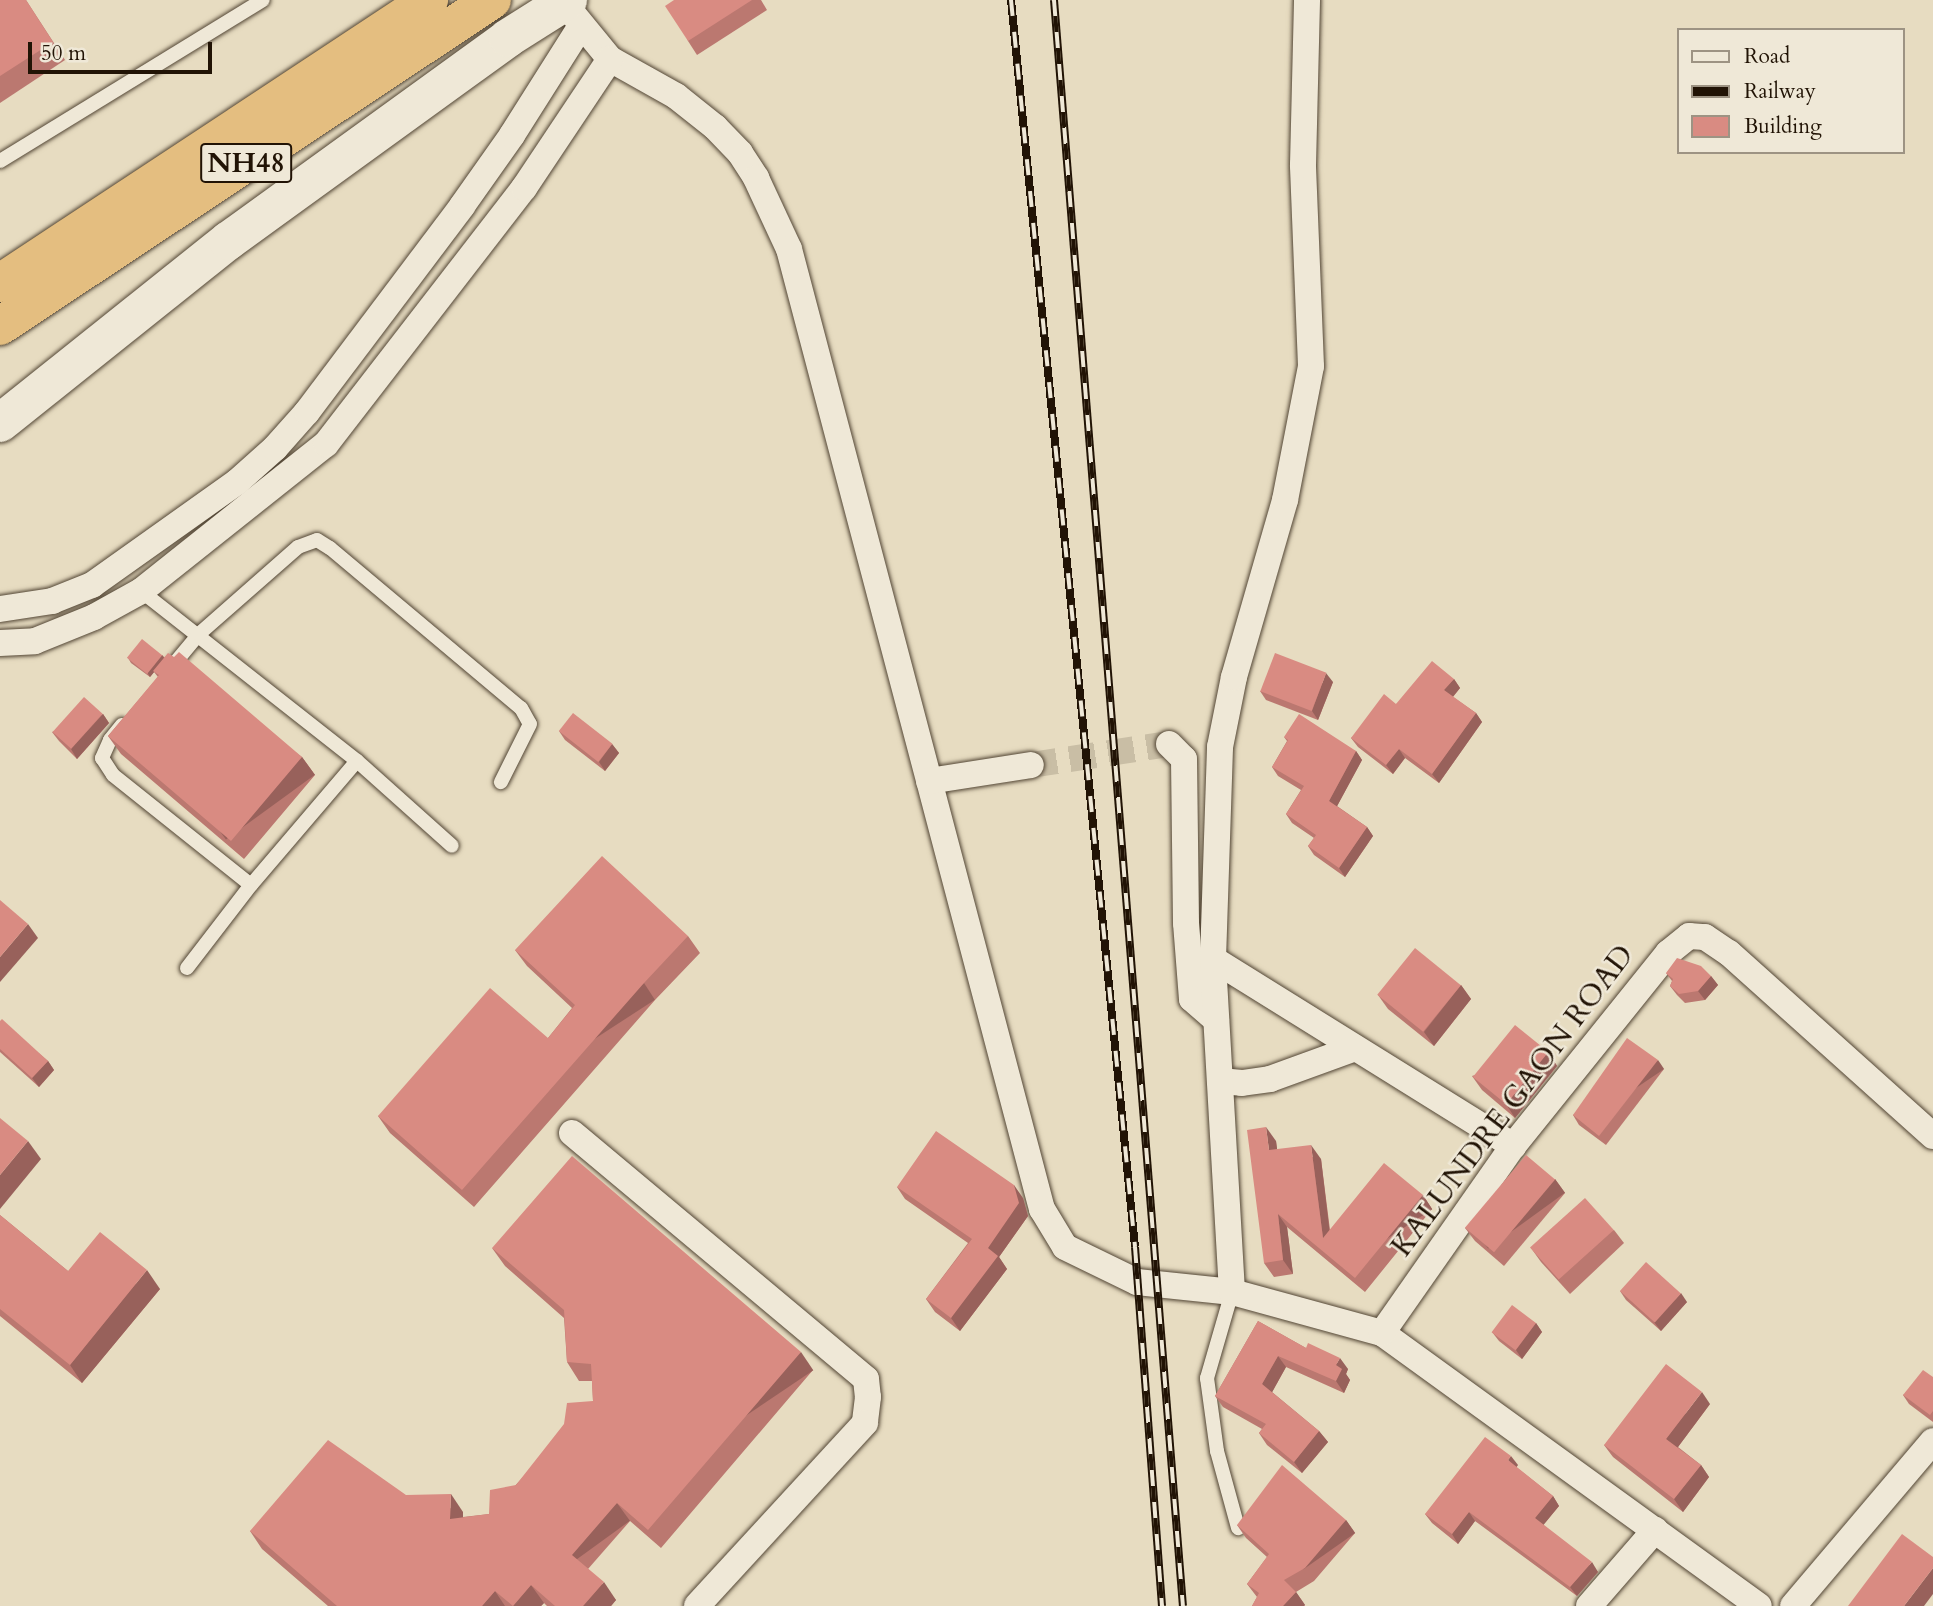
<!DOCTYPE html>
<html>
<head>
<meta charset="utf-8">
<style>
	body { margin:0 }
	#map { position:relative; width:1933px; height:1606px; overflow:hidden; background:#e7dcc1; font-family:Cardo,serif }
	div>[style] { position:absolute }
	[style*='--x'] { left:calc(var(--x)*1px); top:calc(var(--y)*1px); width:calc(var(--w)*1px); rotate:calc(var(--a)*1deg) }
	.street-tunnel>* { height:26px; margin-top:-13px; transform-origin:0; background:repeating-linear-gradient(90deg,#c9bea5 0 26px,transparent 0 39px) }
	.roads { filter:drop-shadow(0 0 2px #524534) drop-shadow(0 0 2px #524534) }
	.lane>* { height:14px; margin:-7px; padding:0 7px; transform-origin:7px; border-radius:7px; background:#efe8d7 }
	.street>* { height:26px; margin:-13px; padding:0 13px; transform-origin:13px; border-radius:13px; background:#efe8d7 }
	.secondary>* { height:38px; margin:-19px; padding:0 19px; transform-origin:19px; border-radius:19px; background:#efe8d7 }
	.highway>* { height:38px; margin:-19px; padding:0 19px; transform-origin:19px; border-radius:19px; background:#e4be80 }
	.rail>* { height:8px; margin-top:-4px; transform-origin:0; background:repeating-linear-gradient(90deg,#efe8d7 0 16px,#211305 0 32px); box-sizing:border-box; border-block:2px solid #211305 }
	.wall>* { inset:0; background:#bb7870 }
	.shaded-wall>* { inset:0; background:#98615b; transform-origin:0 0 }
	.building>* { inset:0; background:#d98b82; transform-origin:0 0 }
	span { translate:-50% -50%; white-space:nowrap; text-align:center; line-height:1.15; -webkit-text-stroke:5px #efe8d7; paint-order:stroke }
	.shield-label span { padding:2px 5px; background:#efe8d7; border:2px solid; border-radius:5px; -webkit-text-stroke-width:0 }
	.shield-label { font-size:28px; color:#211305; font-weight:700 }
	.street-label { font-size:30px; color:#211305 }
	.legend { position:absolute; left:1677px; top:28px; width:228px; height:126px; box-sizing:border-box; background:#efe8d7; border:2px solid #9d9383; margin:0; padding:9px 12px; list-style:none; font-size:21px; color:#211305 }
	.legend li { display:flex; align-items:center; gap:14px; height:35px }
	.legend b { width:35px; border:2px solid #9d9383 }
	.scale { position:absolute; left:28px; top:42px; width:184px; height:32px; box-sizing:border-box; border:4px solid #211305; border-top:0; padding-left:9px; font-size:21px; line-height:24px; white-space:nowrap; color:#211305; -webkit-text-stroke:5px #efe8d7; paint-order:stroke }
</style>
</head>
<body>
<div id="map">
	<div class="street-tunnel">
		<i style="--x:1031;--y:765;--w:140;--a:-8.7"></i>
	</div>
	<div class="roads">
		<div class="lane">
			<i style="--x:0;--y:161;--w:308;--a:-31.5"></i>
			<i style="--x:141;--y:591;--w:275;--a:38.2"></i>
			<i style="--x:357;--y:761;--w:127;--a:41.8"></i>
			<i style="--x:169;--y:670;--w:47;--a:-50.2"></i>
			<i style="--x:199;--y:634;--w:132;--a:-41.3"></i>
			<i style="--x:298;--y:547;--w:20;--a:-20"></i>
			<i style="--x:317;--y:540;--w:15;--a:32"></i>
			<i style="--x:330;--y:548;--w:249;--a:40"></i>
			<i style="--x:521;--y:708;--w:18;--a:61"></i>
			<i style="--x:530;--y:724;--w:65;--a:116.6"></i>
			<i style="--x:122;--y:725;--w:19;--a:129"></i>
			<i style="--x:110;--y:740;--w:20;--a:114"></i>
			<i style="--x:102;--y:758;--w:20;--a:57"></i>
			<i style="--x:113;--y:775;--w:176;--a:38.6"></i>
			<i style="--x:187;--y:968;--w:105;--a:-52.4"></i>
			<i style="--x:251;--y:885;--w:163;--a:-49.5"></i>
			<i style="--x:1232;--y:1292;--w:90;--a:106.2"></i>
			<i style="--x:1207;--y:1378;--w:74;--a:82.2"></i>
			<i style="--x:1217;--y:1451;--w:80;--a:74.7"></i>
		</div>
		<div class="street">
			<i style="--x:564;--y:3;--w:72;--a:50.6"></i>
			<i style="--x:610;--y:59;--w:76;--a:29.3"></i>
			<i style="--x:676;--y:96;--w:50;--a:38.5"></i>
			<i style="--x:715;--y:127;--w:36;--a:46"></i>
			<i style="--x:740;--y:153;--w:30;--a:57"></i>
			<i style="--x:756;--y:178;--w:78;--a:65.1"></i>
			<i style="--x:789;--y:249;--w:993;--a:75.24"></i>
			<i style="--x:1042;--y:1209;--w:44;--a:58.8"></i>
			<i style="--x:1065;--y:1247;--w:80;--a:25.9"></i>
			<i style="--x:1137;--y:1282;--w:96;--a:6"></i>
			<i style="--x:1232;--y:1292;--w:156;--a:15.3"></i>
			<i style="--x:1382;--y:1333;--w:465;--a:35.9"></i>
			<i style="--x:0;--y:609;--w:53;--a:-8.7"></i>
			<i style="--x:52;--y:601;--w:43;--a:-21.8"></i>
			<i style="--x:92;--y:585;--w:178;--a:-35.4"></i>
			<i style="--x:237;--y:482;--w:51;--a:-41.8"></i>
			<i style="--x:275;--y:448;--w:48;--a:-48.4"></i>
			<i style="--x:307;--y:412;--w:258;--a:-53"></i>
			<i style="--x:462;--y:206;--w:87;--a:-54.8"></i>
			<i style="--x:512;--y:135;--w:129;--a:-57.7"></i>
			<i style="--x:0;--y:643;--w:35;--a:-3"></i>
			<i style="--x:35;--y:641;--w:64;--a:-22.1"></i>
			<i style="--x:94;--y:617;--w:54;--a:-29"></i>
			<i style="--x:141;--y:591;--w:236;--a:-38.5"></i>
			<i style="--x:326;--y:444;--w:324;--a:-52.3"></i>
			<i style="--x:524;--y:188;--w:155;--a:-56.3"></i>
			<i style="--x:1169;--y:744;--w:21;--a:45"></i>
			<i style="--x:1184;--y:759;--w:164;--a:89.3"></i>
			<i style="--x:1186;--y:923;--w:76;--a:85.5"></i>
			<i style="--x:1192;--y:999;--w:32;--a:41"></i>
			<i style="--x:929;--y:781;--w:103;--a:-8.9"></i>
			<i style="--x:1213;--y:959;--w:354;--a:31.9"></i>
			<i style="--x:1220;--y:1081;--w:22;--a:5"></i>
			<i style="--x:1242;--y:1083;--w:28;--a:-8"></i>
			<i style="--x:1270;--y:1079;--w:90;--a:-20"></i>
			<i style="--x:572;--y:1133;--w:383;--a:39.9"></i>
			<i style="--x:866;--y:1379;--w:18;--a:84"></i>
			<i style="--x:868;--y:1397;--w:26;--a:97"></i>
			<i style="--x:865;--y:1423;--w:248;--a:132.6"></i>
			<i style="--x:1232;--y:1292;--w:334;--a:-93.3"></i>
			<i style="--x:1213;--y:959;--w:212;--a:-88.1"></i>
			<i style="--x:1220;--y:747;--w:71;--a:-78.7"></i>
			<i style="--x:1234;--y:677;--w:184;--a:-73.9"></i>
			<i style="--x:1285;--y:500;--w:136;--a:-79"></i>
			<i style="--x:1311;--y:366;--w:201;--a:-92.3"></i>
			<i style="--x:1303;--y:165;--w:165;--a:-88.6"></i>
			<i style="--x:1382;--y:1333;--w:228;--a:-55"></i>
			<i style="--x:1513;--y:1146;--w:248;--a:-51.2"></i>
			<i style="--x:1668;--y:953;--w:27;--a:-39"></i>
			<i style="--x:1689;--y:936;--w:16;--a:4"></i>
			<i style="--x:1705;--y:937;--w:29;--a:34"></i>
			<i style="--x:1729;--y:953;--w:274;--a:41.9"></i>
			<i style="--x:1589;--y:1606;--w:101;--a:-49"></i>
			<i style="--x:1793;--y:1606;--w:216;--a:-49.7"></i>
		</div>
		<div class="secondary">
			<i style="--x:0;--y:423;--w:292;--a:-38.6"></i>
			<i style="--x:228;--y:241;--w:346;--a:-35.9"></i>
			<i style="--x:508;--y:38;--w:71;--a:-32.3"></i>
		</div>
		<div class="highway">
			<i style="--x:0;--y:283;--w:514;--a:-33.41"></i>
			<i style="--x:0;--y:326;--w:590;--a:-33.53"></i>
		</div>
	</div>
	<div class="rail">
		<i style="--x:1011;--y:0;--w:1253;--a:84.32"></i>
		<i style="--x:1135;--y:1247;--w:360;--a:85.7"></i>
		<i style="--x:1054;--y:0;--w:1611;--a:85.41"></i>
	</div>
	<div class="wall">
		<i style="clip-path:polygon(0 0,26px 0,65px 60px,0 103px)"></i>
		<i style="clip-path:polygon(674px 0,761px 0,767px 10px,697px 55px,688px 41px)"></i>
		<i style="clip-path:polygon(162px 655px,164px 657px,302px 757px,315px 775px,244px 859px,121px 754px,108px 736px,158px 677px,154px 672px,150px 677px,131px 663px,128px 658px)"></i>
		<i style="clip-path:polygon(1454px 679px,1460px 688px,1453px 697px,1476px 713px,1482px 722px,1439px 783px,1405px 758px,1393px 774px,1358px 747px,1351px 738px,1396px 704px)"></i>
		<i style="clip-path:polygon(1333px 682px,1318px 720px,1266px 700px,1260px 691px)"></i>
		<i style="clip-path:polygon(103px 714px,109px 723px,77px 759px,59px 741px,52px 732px)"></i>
		<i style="clip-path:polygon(559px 731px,612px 744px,619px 753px,605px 771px,565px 740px)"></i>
		<i style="clip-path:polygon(1284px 737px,1356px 751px,1362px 760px,1337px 806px,1367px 827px,1373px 836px,1345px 877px,1314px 855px,1308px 846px,1314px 838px,1292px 823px,1286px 814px,1301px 790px,1278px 776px,1272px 767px,1287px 741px)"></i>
		<i style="clip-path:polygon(688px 936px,700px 953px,655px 1000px,474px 1207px,390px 1133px,378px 1116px,548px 1038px,572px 1008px,527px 966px,515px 950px)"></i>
		<i style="clip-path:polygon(1666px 973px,1711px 976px,1718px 985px,1705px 1000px,1685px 1003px,1677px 995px,1670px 986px,1672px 981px)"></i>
		<i style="clip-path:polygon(1461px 985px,1471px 999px,1434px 1046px,1388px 1009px,1378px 995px)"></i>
		<i style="clip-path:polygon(0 1021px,48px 1061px,54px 1070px,39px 1087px,0 1052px)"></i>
		<i style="clip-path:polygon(1548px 1052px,1557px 1066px,1515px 1118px,1482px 1090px,1472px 1076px)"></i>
		<i style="clip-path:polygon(1664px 1069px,1606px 1145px,1579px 1125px,1573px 1115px)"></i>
		<i style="clip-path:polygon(1276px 1141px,1277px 1149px,1321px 1159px,1330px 1230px,1423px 1195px,1432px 1209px,1365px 1292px,1287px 1227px,1293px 1274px,1274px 1277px,1264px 1263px)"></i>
		<i style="clip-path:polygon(1555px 1179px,1565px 1193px,1504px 1266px,1475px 1241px,1465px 1228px)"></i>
		<i style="clip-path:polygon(897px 1187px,1023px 1198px,1028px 1216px,999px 1257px,1007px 1269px,960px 1331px,935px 1312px,926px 1299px,968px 1243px,905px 1199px)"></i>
		<i style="clip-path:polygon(0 1215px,68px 1271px,160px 1289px,82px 1383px,0 1316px)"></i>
		<i style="clip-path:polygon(1614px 1230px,1624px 1243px,1570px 1294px,1541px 1262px,1531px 1248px)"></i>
		<i style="clip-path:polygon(492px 1248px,813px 1370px,661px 1548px,630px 1521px,588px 1569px,616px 1600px,611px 1606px,547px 1606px,544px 1603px,541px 1606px,328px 1606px,262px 1549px,250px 1531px,406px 1495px,463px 1512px,463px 1517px,489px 1514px,593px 1401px,592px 1381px,579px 1381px,567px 1362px,564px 1318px,505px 1266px)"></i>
		<i style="clip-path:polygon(1620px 1291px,1687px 1302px,1661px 1331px,1626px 1300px)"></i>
		<i style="clip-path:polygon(1258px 1321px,1306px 1348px,1348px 1369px,1346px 1374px,1350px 1380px,1344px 1393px,1286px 1367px,1272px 1392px,1319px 1431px,1328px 1442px,1302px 1473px,1267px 1445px,1259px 1433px,1262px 1429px,1223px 1407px,1215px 1396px)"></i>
		<i style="clip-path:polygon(1536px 1323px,1542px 1332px,1522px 1359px,1499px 1341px,1492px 1332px)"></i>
		<i style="clip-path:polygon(1933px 1377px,1933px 1422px,1909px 1404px,1903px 1395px)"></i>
		<i style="clip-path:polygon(1710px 1404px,1678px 1447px,1701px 1465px,1709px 1477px,1683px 1512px,1613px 1457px,1604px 1445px)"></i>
		<i style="clip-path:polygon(1518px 1465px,1516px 1467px,1553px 1496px,1559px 1506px,1543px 1525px,1598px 1572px,1577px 1596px,1475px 1521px,1458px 1544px,1432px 1523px,1425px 1514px)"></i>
		<i style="clip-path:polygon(1346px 1520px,1355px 1533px,1314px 1581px,1296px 1592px,1305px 1605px,1304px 1606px,1252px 1606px,1257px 1597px,1247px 1584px,1267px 1557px,1246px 1538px,1237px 1525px)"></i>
	</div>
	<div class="shaded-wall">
		<i style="clip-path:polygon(162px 655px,165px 659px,150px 677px,147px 672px)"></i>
		<i style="clip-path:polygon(1326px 673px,1333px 682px,1318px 720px,1312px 711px)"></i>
		<i style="clip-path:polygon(1454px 679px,1460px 688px,1451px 699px,1444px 690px)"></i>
		<i style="clip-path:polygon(1476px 713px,1482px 722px,1439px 783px,1432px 774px)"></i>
		<i style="clip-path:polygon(103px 714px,109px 723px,77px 759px,71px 749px)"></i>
		<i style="clip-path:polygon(612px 744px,619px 753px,605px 771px,599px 762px)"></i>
		<i style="clip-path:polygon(1399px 749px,1405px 758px,1393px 774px,1386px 765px)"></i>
		<i style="clip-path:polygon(1356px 751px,1362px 760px,1335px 810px,1329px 801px)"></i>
		<i style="left:302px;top:757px;width:22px;height:110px;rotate:54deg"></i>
		<i style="clip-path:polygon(1367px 827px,1373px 836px,1345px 877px,1339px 868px)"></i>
		<i style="clip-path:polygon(28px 924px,38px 938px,0 982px,0 957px)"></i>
		<i style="clip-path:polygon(1711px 976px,1718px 985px,1705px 1000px,1698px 991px)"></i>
		<i style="left:644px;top:983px;width:20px;height:276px;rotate:57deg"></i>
		<i style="clip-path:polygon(1461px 985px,1471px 999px,1434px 1046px,1424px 1032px)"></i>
		<i style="clip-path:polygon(1548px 1052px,1557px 1066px,1515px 1118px,1506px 1104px)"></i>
		<i style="left:1658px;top:1060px;width:11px;height:96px;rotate:56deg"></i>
		<i style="clip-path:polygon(48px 1061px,54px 1070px,39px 1087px,32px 1078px)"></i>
		<i style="clip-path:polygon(1266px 1127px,1276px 1141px,1279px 1164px,1269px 1150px)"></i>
		<i style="clip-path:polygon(28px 1141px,41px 1159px,0 1209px,0 1175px)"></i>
		<i style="clip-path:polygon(1311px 1145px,1321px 1159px,1332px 1252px,1323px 1238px)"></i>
		<i style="left:1555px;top:1179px;width:17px;height:95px;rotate:54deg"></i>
		<i style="clip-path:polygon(1014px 1185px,1023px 1198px,1028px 1216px,999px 1257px,1007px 1269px,960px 1331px,951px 1318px,988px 1248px)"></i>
		<i style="left:1423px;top:1195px;width:17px;height:107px;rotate:57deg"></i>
		<i style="clip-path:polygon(1278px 1214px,1287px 1227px,1293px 1274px,1283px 1260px)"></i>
		<i style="clip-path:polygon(147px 1270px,160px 1289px,82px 1383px,70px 1365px)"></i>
		<i style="clip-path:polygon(1681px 1293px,1687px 1302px,1661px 1331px,1654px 1322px)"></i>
		<i style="clip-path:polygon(1536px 1323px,1542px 1332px,1522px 1359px,1516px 1350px)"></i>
		<i style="left:801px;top:1352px;width:22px;height:235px;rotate:56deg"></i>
		<i style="clip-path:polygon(1278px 1356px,1286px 1367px,1270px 1396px,1262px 1384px)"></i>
		<i style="clip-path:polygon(1340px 1358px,1348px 1369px,1346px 1374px,1350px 1380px,1344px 1393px,1336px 1381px,1336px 1365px)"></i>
		<i style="clip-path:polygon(1702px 1392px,1710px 1404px,1675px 1451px,1666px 1439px)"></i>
		<i style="clip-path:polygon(1319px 1431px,1328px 1442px,1302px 1473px,1294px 1462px)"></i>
		<i style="clip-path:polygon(1511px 1456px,1518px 1465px,1515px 1469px,1508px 1460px)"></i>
		<i style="clip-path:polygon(1701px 1465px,1709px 1477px,1683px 1512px,1674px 1499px)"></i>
		<i style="clip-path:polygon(451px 1494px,463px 1512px,463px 1537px,450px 1519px)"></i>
		<i style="clip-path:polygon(1553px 1496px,1559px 1506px,1541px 1528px,1535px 1518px)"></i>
		<i style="left:617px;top:1503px;width:22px;height:69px;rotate:54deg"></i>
		<i style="clip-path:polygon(1469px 1512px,1475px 1521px,1458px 1544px,1452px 1534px)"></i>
		<i style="left:1346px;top:1520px;width:16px;height:63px;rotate:55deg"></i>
		<i style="clip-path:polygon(1592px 1562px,1598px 1572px,1577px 1596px,1570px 1587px)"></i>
		<i style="clip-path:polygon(1933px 1568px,1933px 1594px,1924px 1606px,1904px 1606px)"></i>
		<i style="clip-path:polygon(604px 1582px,616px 1600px,611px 1606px,583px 1606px)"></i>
		<i style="clip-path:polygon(531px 1585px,544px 1603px,541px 1606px,513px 1606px)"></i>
		<i style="clip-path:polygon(495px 1591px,505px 1606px,482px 1606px)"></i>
		<i style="clip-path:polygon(1296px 1592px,1305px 1605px,1304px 1606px,1283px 1606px)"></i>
	</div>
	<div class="building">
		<i style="clip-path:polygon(0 0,26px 0,53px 42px,0 76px)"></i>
		<i style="clip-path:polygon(674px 0,752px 0,688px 41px,665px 6px)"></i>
		<i style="left:142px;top:639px;width:26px;height:24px;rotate:39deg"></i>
		<i style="clip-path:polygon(179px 652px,302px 757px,231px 841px,108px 736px,159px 675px,153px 671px,168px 653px,174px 657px)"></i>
		<i style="left:1275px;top:653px;width:55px;height:41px;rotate:21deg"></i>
		<i style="clip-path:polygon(1432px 661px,1454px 679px,1444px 690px,1476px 713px,1432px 774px,1399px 749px,1386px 765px,1351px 738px,1384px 694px,1396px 704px)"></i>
		<i style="left:84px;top:697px;width:25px;height:47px;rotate:42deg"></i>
		<i style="left:573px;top:713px;width:50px;height:23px;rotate:38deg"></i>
		<i style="clip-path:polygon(1299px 714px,1356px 751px,1329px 801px,1367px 827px,1339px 868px,1308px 846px,1316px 835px,1286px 814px,1304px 786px,1272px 767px,1288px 740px,1284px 737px)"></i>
		<i style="clip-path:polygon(602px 856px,688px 936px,644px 983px,462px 1190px,378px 1116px,490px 988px,548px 1038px,575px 1005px,515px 950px)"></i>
		<i style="clip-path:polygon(0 900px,28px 924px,0 957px)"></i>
		<i style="left:1415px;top:948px;width:59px;height:60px;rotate:39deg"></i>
		<i style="clip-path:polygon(1677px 958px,1701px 966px,1711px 976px,1698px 991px,1679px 994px,1670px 986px,1673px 979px,1666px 973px)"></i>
		<i style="clip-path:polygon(2px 1019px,48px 1061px,32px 1078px,0 1049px,0 1021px)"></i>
		<i style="left:1515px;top:1025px;width:43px;height:67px;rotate:39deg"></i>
		<i style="clip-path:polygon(1627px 1038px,1658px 1060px,1599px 1136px,1573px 1115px)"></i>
		<i style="clip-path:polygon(0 1118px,28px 1141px,0 1175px)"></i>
		<i style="clip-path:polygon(1266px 1127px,1269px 1150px,1311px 1145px,1323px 1238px,1384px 1163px,1423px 1195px,1355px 1278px,1278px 1214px,1283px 1260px,1264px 1263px,1247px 1130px)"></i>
		<i style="clip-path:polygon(936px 1131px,1014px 1185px,1019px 1203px,988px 1248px,998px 1256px,951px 1318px,926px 1299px,972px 1239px,897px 1187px)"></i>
		<i style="left:1526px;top:1155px;width:38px;height:95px;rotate:40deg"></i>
		<i style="clip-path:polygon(572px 1156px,801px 1352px,648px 1530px,617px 1503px,572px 1555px,604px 1582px,583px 1606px,555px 1606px,531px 1585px,513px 1606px,495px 1591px,482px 1606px,337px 1606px,250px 1531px,328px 1440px,406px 1495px,451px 1494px,450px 1519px,489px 1514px,490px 1490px,516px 1485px,564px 1424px,567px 1403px,593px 1401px,591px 1364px,567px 1362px,564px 1310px,492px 1248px)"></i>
		<i style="left:1585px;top:1198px;width:43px;height:74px;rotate:48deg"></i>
		<i style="clip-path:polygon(0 1215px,68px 1271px,100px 1232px,147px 1270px,70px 1365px,0 1309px)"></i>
		<i style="left:1646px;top:1262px;width:47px;height:39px;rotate:42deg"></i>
		<i style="left:1512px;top:1305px;width:30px;height:34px;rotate:37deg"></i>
		<i style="clip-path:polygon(1258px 1321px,1306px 1348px,1308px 1343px,1340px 1358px,1336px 1365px,1342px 1369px,1336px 1381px,1278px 1356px,1262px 1384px,1319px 1431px,1294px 1462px,1259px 1433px,1266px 1424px,1215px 1396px)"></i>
		<i style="clip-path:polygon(1666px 1364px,1702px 1392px,1666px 1439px,1701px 1465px,1674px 1499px,1604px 1445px)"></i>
		<i style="clip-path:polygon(1923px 1370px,1933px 1377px,1933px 1411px,1930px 1415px,1903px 1395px)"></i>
		<i style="clip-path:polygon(1485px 1437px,1511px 1456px,1508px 1460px,1553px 1496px,1535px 1518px,1592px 1562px,1570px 1587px,1469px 1512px,1452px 1534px,1425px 1514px)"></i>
		<i style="clip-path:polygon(1282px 1465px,1346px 1520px,1305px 1568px,1284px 1580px,1296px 1592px,1283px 1606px,1252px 1606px,1259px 1593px,1247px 1584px,1269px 1554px,1237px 1525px)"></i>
		<i style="clip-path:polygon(1902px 1534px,1933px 1557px,1933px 1568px,1904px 1606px,1848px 1606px)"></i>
	</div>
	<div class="shield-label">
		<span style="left:246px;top:163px">NH48</span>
	</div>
	<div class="street-label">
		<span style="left:1513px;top:1101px;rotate:-53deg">KALUNDRE GAON ROAD</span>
	</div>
	<ul class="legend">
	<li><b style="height:9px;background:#efe8d7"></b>Road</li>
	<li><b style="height:9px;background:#211305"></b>Railway</li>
	<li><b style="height:19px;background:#d98b82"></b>Building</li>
	</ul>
	<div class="scale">50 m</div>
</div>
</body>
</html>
